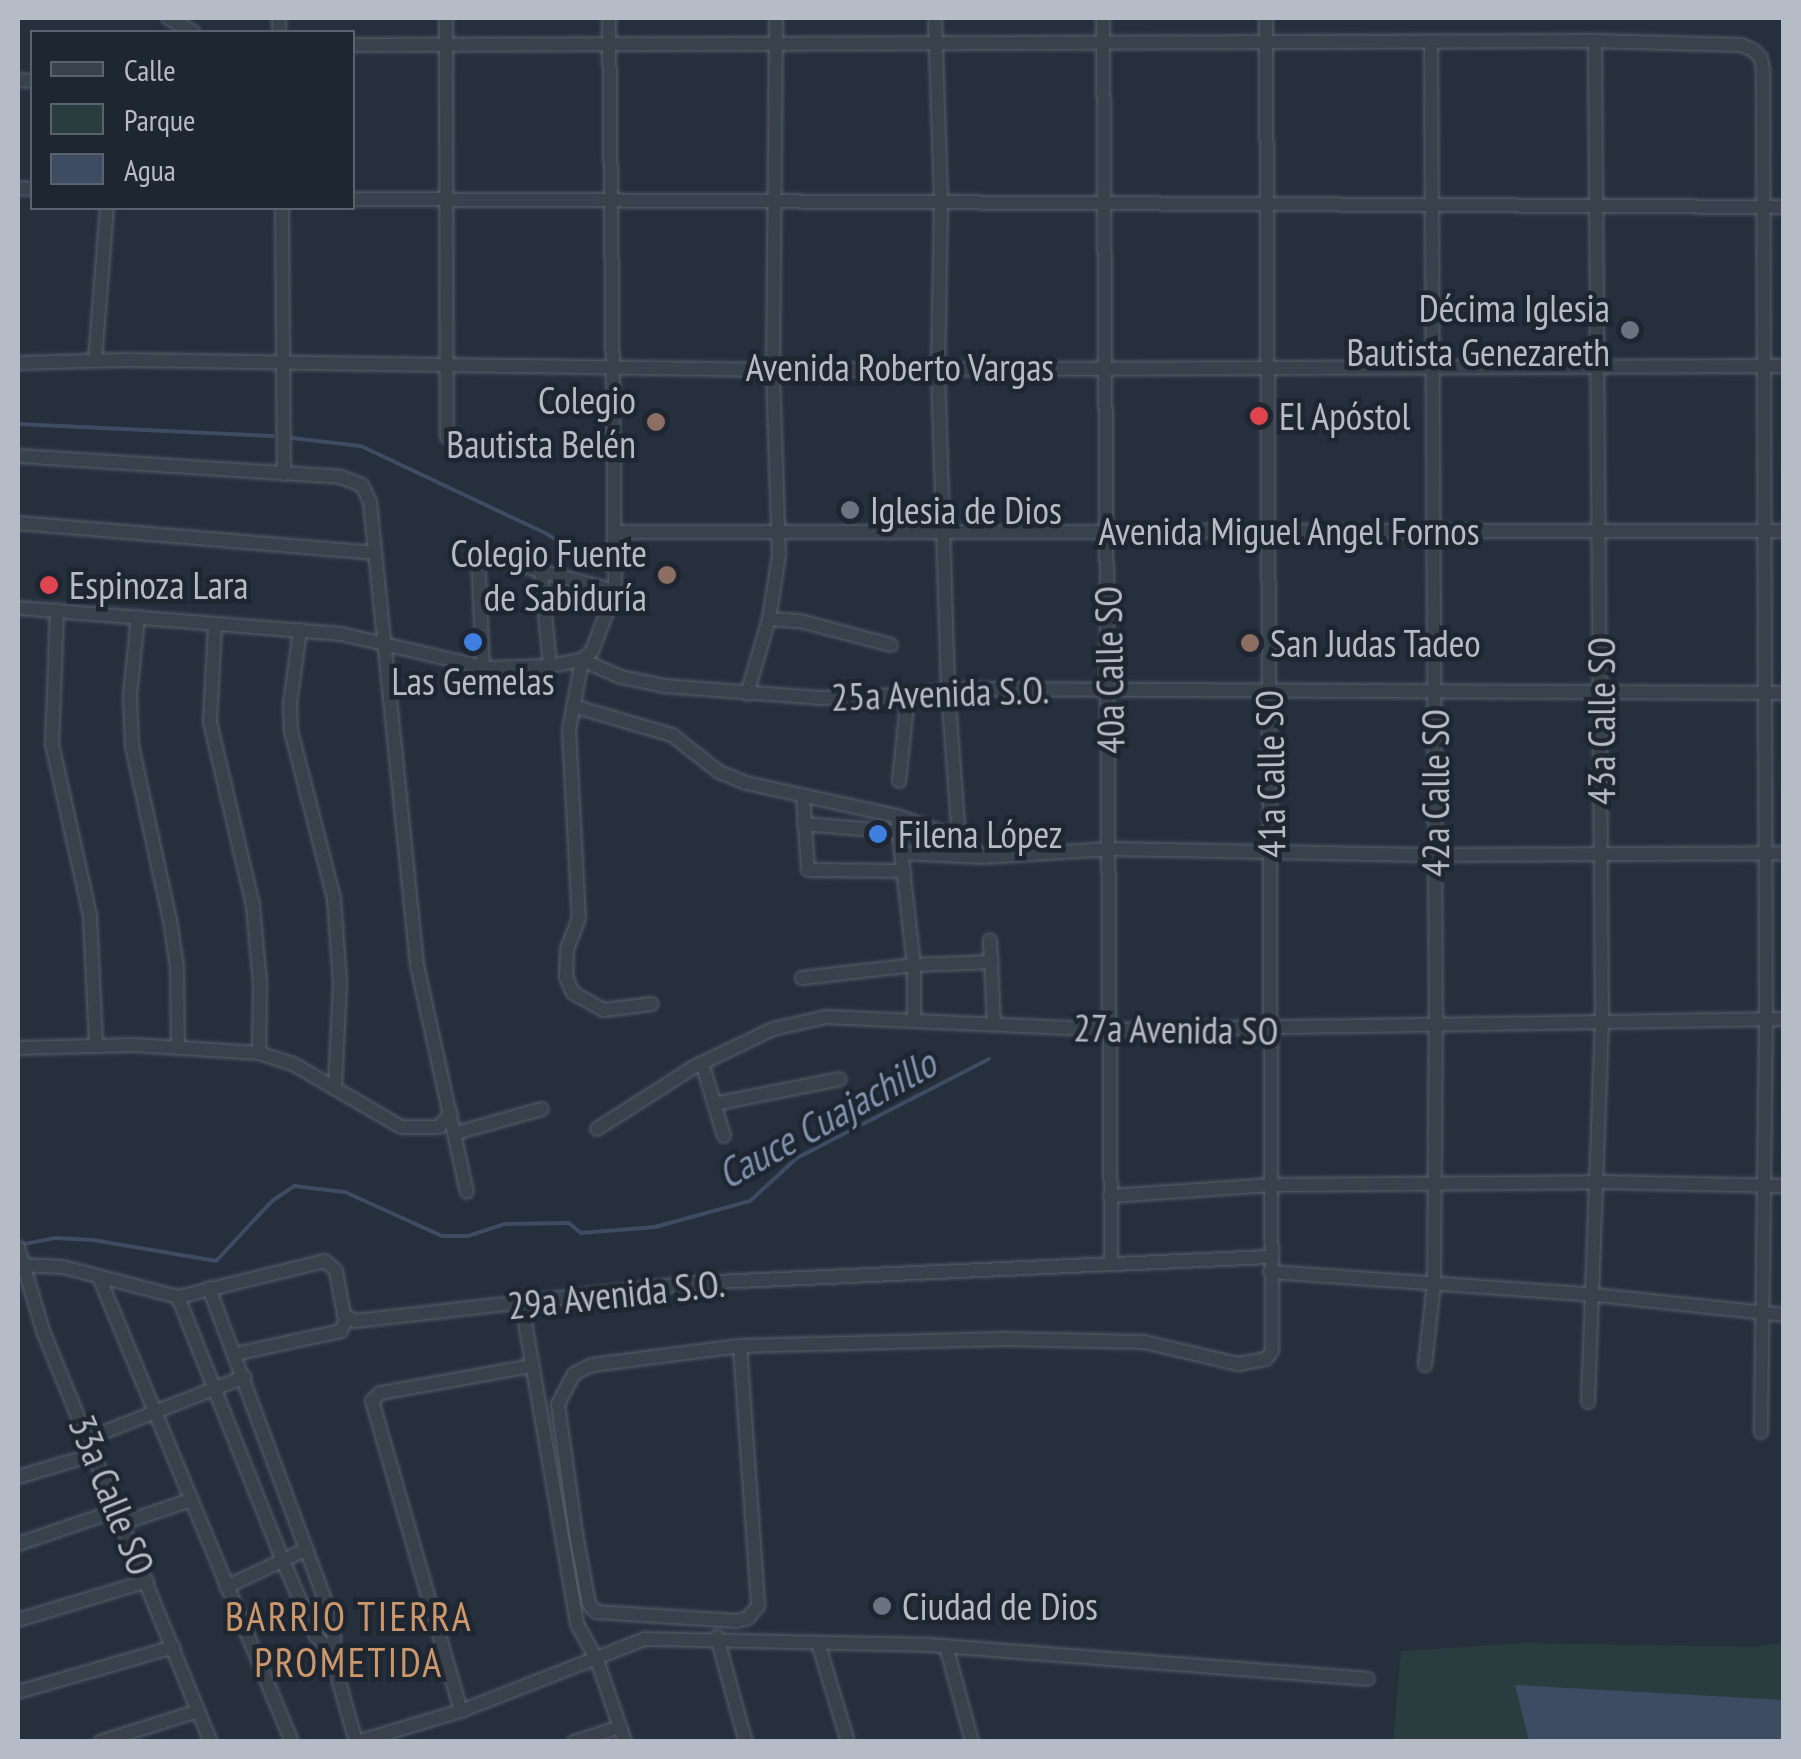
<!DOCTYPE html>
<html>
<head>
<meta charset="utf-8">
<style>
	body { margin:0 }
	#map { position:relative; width:1801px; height:1759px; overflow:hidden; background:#262f3c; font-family:"PT Sans Narrow",sans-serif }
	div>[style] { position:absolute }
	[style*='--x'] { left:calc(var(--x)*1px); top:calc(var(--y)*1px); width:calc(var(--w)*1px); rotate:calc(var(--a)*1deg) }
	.green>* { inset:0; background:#293c3e }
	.water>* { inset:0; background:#3d4c63 }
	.stream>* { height:4px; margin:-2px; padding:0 2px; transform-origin:2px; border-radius:2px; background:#3d4c63 }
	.roads { filter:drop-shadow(0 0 2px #575f6a) drop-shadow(0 0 2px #575f6a) }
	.minor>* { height:12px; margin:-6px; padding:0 6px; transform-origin:6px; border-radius:6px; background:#39414c }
	.dots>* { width:28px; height:28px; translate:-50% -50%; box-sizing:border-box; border:5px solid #1e2631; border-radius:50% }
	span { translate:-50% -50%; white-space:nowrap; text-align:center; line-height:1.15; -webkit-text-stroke:9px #1e2631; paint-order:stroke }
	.poi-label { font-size:38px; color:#b5bcc7 }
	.right { translate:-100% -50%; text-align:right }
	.left { translate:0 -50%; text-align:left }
	.street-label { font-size:38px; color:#b5bcc7 }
	.water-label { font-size:40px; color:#7f91ac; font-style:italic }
	.neighbourhood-label { font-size:40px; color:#cc986b; letter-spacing:2.5px }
	.frame { position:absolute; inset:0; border:20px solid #b5bcc7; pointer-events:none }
	.legend { position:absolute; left:30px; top:30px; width:325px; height:180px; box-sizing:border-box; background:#1e2631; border:2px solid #5a626d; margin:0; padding:12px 18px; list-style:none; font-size:30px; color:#b5bcc7 }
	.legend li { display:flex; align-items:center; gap:20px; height:50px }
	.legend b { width:50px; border:2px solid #5a626d }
</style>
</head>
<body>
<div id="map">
	<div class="green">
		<i style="clip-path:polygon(1783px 1642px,1783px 1741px,1393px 1742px,1401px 1651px,1525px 1643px,1756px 1647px)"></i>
	</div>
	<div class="water">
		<i style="clip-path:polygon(1515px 1685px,1783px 1700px,1783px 1741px,1529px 1741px)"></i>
	</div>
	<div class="stream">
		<i style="--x:18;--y:424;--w:255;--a:2.7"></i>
		<i style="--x:292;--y:438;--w:69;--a:6.6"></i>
		<i style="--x:361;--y:446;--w:206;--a:25.3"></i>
		<i style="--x:547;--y:534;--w:70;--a:31.7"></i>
		<i style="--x:19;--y:1245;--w:36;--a:-11"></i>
		<i style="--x:54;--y:1238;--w:39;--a:3"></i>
		<i style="--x:93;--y:1240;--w:125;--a:9.7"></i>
		<i style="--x:216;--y:1261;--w:82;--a:-47"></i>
		<i style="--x:272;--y:1201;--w:27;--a:-34"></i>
		<i style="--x:294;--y:1186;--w:51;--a:6.7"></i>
		<i style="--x:345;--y:1192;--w:107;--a:24.4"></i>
		<i style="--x:442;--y:1236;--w:26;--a:0"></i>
		<i style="--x:468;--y:1236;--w:39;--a:-18"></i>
		<i style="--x:505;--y:1224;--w:64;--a:-0.9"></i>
		<i style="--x:569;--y:1223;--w:16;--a:40"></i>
		<i style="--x:581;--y:1233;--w:74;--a:-4.6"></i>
		<i style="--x:655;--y:1227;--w:98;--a:-15.3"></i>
		<i style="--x:750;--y:1201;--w:64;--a:-42.5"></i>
		<i style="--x:797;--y:1158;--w:216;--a:-27.3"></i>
	</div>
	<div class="roads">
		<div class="minor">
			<i style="--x:168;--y:18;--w:29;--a:29"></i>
			<i style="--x:279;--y:18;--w:14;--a:90"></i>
			<i style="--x:446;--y:18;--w:419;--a:89.9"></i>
			<i style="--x:935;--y:18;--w:185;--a:88.1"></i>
			<i style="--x:941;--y:203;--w:166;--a:91"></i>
			<i style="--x:938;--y:369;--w:320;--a:88.2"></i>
			<i style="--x:948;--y:689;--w:149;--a:85.8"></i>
			<i style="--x:1103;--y:18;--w:1245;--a:89.63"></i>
			<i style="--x:352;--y:45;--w:1243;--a:-0.18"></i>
			<i style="--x:1595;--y:41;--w:146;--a:1.6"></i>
			<i style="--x:1741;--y:45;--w:13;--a:23"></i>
			<i style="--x:1753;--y:50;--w:11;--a:45"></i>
			<i style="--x:1761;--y:58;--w:12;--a:81"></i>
			<i style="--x:1763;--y:70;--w:949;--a:89.82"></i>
			<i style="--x:1766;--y:1019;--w:413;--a:90.7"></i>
			<i style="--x:18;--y:80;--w:14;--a:4"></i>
			<i style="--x:18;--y:188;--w:14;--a:4"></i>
			<i style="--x:352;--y:199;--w:1432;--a:0.32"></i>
			<i style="--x:282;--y:208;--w:266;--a:89.6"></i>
			<i style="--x:95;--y:360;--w:152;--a:-85.5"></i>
			<i style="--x:18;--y:363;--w:106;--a:-1.6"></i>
			<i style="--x:124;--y:360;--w:649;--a:0.88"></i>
			<i style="--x:773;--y:370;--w:1011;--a:-0.23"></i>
			<i style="--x:18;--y:456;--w:323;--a:3.7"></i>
			<i style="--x:340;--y:477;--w:23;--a:20"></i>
			<i style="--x:362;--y:485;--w:19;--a:65"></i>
			<i style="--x:370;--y:502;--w:465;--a:84.2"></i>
			<i style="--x:417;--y:965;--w:232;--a:77.6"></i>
			<i style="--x:18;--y:523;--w:356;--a:4.8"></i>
			<i style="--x:615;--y:532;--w:1169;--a:-0.05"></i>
			<i style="--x:541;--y:571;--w:95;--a:84.6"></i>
			<i style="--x:18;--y:608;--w:324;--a:4.6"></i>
			<i style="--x:341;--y:634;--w:150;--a:13.1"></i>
			<i style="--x:487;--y:668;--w:63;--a:-1.8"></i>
			<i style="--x:550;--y:666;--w:33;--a:-11"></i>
			<i style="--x:582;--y:660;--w:13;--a:-42"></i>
			<i style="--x:592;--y:651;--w:64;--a:-69"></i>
			<i style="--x:615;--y:591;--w:573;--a:-90.6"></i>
			<i style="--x:57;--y:610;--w:134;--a:92.1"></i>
			<i style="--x:52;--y:744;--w:176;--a:77.5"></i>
			<i style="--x:90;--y:916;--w:129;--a:87.3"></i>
			<i style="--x:138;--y:617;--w:79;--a:95.8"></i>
			<i style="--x:130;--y:696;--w:50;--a:87.7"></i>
			<i style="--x:132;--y:746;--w:178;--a:77.7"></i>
			<i style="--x:170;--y:920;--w:48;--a:81.5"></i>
			<i style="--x:177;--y:967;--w:81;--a:89.3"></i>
			<i style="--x:769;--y:619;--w:31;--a:4"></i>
			<i style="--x:800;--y:621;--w:94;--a:14.8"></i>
			<i style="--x:215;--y:625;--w:97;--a:93"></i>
			<i style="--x:210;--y:722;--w:189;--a:76.8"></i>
			<i style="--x:253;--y:906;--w:77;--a:84.8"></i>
			<i style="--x:260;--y:983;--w:70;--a:90.8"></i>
			<i style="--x:300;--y:630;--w:75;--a:97.7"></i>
			<i style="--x:290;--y:704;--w:27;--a:88"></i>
			<i style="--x:291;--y:731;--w:173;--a:75.6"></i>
			<i style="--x:334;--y:899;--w:83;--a:85.9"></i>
			<i style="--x:340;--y:982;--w:106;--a:92.7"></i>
			<i style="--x:582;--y:660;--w:43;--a:23.6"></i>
			<i style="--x:621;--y:677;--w:44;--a:11.8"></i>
			<i style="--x:664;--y:686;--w:155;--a:4.4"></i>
			<i style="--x:819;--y:698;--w:93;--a:-1.8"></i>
			<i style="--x:912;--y:695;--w:36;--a:-9"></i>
			<i style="--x:948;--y:689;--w:836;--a:0.27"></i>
			<i style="--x:582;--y:660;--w:71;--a:100.5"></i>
			<i style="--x:569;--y:730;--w:188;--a:87"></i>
			<i style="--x:579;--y:918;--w:34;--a:111"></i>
			<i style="--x:567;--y:950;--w:27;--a:92"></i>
			<i style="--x:566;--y:977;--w:17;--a:66"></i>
			<i style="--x:573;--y:993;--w:35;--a:29"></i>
			<i style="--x:604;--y:1010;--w:48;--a:-7.1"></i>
			<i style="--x:483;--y:667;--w:113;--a:-92.5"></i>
			<i style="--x:478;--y:554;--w:142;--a:15.1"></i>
			<i style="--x:747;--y:694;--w:78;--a:-73.7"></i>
			<i style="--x:769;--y:619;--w:65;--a:-81.1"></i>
			<i style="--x:779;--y:555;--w:185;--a:-91.9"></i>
			<i style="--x:773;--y:370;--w:352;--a:-89.5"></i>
			<i style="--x:573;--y:706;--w:103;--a:16.3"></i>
			<i style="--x:672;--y:735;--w:60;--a:38.2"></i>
			<i style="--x:719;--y:772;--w:29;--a:22"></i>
			<i style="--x:746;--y:783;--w:155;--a:12.3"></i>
			<i style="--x:897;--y:816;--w:66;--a:19.5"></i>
			<i style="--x:959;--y:838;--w:31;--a:38"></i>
			<i style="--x:899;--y:781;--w:86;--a:-84"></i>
			<i style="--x:803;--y:796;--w:74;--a:86.1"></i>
			<i style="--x:808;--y:870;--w:96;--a:0.6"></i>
			<i style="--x:897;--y:816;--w:150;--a:83.5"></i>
			<i style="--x:914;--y:965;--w:56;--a:90"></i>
			<i style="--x:804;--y:824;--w:95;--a:4.8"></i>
			<i style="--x:902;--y:853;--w:81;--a:2.8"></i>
			<i style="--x:983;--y:857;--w:128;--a:-3.6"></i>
			<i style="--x:1111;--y:849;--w:325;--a:1.1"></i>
			<i style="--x:1436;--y:855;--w:348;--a:-0.3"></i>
			<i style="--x:990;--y:940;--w:84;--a:87.3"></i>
			<i style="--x:802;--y:978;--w:113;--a:-6.6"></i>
			<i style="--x:914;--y:965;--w:78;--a:-2.2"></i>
			<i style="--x:18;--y:1048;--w:116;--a:-1.5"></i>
			<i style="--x:134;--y:1045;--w:125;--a:3.7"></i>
			<i style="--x:259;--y:1053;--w:38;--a:18"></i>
			<i style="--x:295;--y:1065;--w:123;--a:30.3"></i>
			<i style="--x:401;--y:1127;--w:38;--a:0"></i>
			<i style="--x:439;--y:1127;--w:18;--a:-49"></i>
			<i style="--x:702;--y:1063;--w:76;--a:73.2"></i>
			<i style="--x:714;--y:1104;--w:128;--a:-11.2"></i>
			<i style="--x:597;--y:1129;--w:115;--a:-32.6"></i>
			<i style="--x:694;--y:1067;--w:88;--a:-25.7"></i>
			<i style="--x:773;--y:1029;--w:54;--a:-12.8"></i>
			<i style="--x:826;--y:1017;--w:281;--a:2.6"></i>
			<i style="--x:1107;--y:1030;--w:677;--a:-0.93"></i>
			<i style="--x:456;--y:1133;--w:89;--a:-15.6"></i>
			<i style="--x:1110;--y:1196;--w:162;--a:-3.9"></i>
			<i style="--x:1272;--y:1185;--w:326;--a:-0.5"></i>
			<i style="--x:1598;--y:1182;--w:186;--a:1.2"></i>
			<i style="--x:18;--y:1247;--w:88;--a:73.4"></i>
			<i style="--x:43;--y:1331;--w:444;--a:67.8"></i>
			<i style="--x:18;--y:1265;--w:45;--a:2.5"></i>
			<i style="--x:63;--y:1267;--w:119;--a:14.6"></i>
			<i style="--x:178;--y:1297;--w:151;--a:-13.8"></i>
			<i style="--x:325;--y:1261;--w:15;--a:42"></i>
			<i style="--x:336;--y:1271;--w:45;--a:79.7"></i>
			<i style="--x:344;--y:1315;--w:13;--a:29"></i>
			<i style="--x:355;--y:1321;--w:341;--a:-6.4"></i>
			<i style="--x:694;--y:1283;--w:576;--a:-2.59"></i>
			<i style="--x:1270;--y:1272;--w:326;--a:4"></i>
			<i style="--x:1595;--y:1295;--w:190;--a:6"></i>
			<i style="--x:99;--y:1277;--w:503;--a:67.46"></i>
			<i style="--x:209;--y:1288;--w:348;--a:69.6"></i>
			<i style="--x:330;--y:1614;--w:26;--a:81"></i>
			<i style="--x:334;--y:1640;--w:11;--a:112"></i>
			<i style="--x:178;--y:1297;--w:284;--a:68.3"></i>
			<i style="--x:283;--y:1561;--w:82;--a:66.3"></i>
			<i style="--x:316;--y:1636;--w:20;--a:45"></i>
			<i style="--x:330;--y:1650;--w:96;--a:74.2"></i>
			<i style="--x:522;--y:1305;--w:324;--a:80.2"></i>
			<i style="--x:577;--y:1624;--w:41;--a:60.9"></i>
			<i style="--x:597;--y:1660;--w:87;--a:71.1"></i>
			<i style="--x:740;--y:1346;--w:261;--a:86"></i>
			<i style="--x:758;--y:1606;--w:16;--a:130"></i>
			<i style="--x:748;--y:1618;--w:11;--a:165"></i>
			<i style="--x:737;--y:1621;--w:141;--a:-176.3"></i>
			<i style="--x:596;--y:1612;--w:11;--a:-131"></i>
			<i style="--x:589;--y:1604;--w:71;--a:-100.5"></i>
			<i style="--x:576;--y:1534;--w:131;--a:-97.9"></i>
			<i style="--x:558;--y:1404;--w:34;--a:-62"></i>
			<i style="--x:574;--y:1374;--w:20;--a:-27"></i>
			<i style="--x:592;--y:1365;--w:149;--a:-7.3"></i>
			<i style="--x:740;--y:1346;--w:264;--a:-1.5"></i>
			<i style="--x:1004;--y:1339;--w:140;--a:1.2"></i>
			<i style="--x:1144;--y:1342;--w:97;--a:13.2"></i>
			<i style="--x:1238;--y:1364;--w:28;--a:-10"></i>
			<i style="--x:1266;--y:1359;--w:10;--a:-53"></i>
			<i style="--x:1272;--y:1351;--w:1333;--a:-90.26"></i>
			<i style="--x:235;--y:1354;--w:108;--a:-12.2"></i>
			<i style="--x:341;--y:1331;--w:12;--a:-66"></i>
			<i style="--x:1425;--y:1365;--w:82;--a:-83.7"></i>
			<i style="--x:1434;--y:1283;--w:255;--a:-89.6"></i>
			<i style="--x:1436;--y:1028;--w:987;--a:-90.29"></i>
			<i style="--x:1588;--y:1402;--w:380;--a:-87.9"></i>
			<i style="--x:1602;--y:1022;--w:981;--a:-90.41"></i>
			<i style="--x:89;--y:1438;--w:167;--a:-21.5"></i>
			<i style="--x:18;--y:1477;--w:80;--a:-16.6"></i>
			<i style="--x:123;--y:1523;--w:72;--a:-18.7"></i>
			<i style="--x:18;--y:1544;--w:106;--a:-18.8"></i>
			<i style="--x:226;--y:1587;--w:89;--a:-25.1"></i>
			<i style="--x:18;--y:1620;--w:135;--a:-16.8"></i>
			<i style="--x:717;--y:1637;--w:109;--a:74.6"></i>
			<i style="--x:819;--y:1646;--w:100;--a:73.2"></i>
			<i style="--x:946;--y:1646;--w:99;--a:74.8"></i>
			<i style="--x:18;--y:1692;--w:162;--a:-16.1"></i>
			<i style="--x:461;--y:1711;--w:323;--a:-106"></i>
			<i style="--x:372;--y:1401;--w:11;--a:-45"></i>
			<i style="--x:380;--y:1393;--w:153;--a:-10.1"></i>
			<i style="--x:100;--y:1742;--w:103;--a:-17.6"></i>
			<i style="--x:357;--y:1742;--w:109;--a:-16.6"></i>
			<i style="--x:461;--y:1711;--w:198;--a:-21.4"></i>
			<i style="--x:645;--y:1639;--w:283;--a:1.2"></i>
			<i style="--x:928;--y:1645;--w:441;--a:4.4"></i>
			<i style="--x:574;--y:1742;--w:48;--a:-18.1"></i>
		</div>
	</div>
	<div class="dots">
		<i style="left:1630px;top:330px;background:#6b7280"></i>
		<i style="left:1259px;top:416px;background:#e0444e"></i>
		<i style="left:656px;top:422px;background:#8d6e63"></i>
		<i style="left:850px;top:510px;background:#6b7280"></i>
		<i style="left:667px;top:575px;background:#8d6e63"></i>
		<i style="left:49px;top:585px;background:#e0444e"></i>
		<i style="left:473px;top:642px;background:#3f7fe0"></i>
		<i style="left:1250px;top:643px;background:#8d6e63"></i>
		<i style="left:878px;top:834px;background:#3f7fe0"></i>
		<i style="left:882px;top:1606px;background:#6b7280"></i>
	</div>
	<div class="poi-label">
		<span class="right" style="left:1610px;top:330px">Décima Iglesia<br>Bautista Genezareth</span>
		<span class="right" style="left:636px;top:422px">Colegio<br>Bautista Belén</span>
		<span class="left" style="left:1279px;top:416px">El Apóstol</span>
		<span class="left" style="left:870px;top:510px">Iglesia de Dios</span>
		<span class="right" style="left:647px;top:575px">Colegio Fuente<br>de Sabiduría</span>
		<span class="left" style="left:69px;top:585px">Espinoza Lara</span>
		<span class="left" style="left:1270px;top:643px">San Judas Tadeo</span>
		<span style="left:473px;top:681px">Las Gemelas</span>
		<span class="left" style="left:898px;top:834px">Filena López</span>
		<span class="left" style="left:902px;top:1606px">Ciudad de Dios</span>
	</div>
	<div class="street-label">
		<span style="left:900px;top:367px">Avenida Roberto Vargas</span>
		<span style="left:1289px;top:531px">Avenida Miguel Angel Fornos</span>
		<span style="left:1109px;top:670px;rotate:-91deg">40a Calle SO</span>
		<span style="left:940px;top:693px;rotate:-2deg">25a Avenida S.O.</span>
		<span style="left:1601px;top:721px;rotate:-90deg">43a Calle SO</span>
		<span style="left:1270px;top:774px;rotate:-91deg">41a Calle SO</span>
		<span style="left:1435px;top:793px;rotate:-90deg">42a Calle SO</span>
		<span style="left:1176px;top:1029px;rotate:1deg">27a Avenida SO</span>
		<span style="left:616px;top:1294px;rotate:-6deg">29a Avenida S.O.</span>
		<span style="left:112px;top:1495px;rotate:68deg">33a Calle SO</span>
	</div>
	<div class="water-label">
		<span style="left:826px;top:1118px;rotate:-29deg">Cauce Cuajachillo</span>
	</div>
	<div class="neighbourhood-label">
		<span style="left:349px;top:1639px">BARRIO TIERRA<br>PROMETIDA</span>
	</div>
	<div class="frame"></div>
	<ul class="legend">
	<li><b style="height:12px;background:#39414c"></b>Calle</li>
	<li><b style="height:28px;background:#293c3e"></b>Parque</li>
	<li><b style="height:28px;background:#3d4c63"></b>Agua</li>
	</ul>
</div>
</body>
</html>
